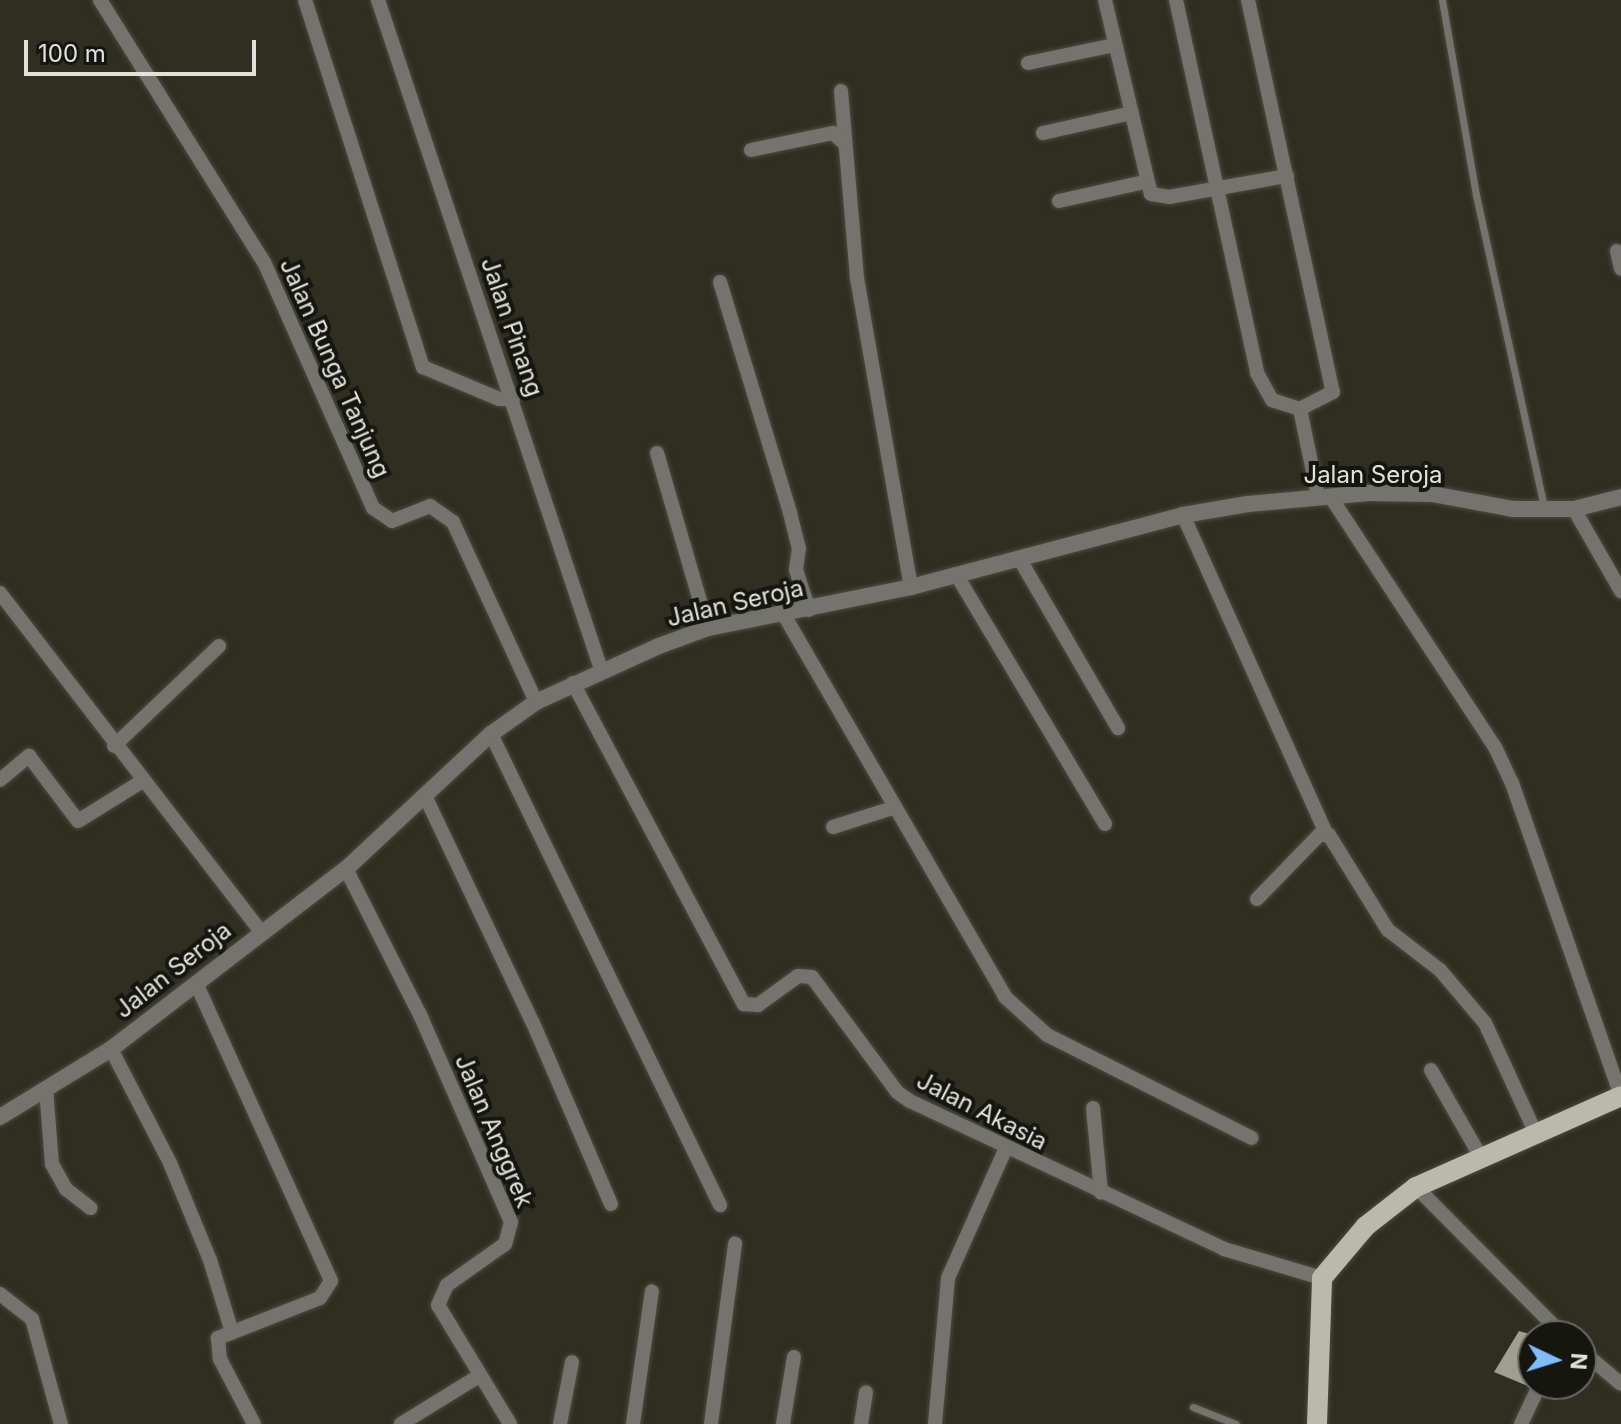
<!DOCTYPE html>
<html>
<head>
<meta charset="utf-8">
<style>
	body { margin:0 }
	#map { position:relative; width:1621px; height:1424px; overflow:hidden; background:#2f2e21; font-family:Inter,sans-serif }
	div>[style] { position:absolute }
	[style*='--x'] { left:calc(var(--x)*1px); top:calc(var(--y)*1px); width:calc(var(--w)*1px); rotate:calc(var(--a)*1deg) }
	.building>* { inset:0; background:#a09e8f }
	.roads { filter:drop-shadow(0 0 2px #4c4b3f) drop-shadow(0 0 2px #4c4b3f) }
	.service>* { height:7px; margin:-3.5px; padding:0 3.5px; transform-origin:3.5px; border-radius:3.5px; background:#74736d }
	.minor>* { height:14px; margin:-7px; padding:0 7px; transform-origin:7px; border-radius:7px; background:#74736d }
	.tertiary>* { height:16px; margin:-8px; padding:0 8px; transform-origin:8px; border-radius:8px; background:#74736d }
	.primary>* { height:20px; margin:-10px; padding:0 10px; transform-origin:10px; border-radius:10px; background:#bbb9ac }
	span { translate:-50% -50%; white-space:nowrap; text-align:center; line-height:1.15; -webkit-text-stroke:8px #161610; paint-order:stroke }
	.street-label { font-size:24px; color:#e3e2da }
	.north { position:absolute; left:1517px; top:1320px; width:80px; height:80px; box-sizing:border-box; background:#161610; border:2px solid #686861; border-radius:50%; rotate:94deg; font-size:22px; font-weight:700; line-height:32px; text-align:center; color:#e3e2da }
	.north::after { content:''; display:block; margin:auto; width:28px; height:36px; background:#81bcfa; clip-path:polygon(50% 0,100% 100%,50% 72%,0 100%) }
	.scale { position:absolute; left:24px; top:40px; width:232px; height:36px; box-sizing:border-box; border:4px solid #e3e2da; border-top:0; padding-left:10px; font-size:24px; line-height:28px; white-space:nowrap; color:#e3e2da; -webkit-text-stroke:6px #161610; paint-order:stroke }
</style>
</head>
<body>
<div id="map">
	<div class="building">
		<i style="clip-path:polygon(1519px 1331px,1533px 1335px,1533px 1377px,1528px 1386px,1494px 1372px)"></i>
	</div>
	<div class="roads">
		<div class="service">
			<i style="--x:1442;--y:0;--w:198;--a:80.1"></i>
			<i style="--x:1476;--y:195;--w:319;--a:77.7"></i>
			<i style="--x:1193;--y:1407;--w:46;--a:21.6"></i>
		</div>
		<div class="minor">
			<i style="--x:100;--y:0;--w:309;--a:58"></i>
			<i style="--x:264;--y:262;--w:269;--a:66.1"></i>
			<i style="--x:373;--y:508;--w:23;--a:34"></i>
			<i style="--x:392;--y:521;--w:41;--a:-21.5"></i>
			<i style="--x:430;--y:506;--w:28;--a:35"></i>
			<i style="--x:453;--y:522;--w:198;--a:65.2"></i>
			<i style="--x:305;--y:0;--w:386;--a:72.2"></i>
			<i style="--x:423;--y:367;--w:82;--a:22.8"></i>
			<i style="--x:499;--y:399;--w:14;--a:0"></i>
			<i style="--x:378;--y:0;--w:705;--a:71.57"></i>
			<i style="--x:1105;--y:0;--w:199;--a:76.7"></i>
			<i style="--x:1151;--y:194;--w:18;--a:9"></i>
			<i style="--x:1169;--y:197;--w:120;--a:-10.1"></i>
			<i style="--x:1176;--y:0;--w:382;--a:77.7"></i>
			<i style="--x:1257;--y:373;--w:31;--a:61"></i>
			<i style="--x:1272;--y:400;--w:29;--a:18"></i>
			<i style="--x:1300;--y:409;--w:89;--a:78.3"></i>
			<i style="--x:1248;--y:0;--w:401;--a:77.8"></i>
			<i style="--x:1333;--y:392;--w:37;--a:153"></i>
			<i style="--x:1028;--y:63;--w:89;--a:-11.7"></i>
			<i style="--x:841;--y:91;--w:188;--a:85.1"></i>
			<i style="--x:857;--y:278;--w:314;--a:80.1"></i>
			<i style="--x:1043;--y:133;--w:91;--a:-12.7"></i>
			<i style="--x:751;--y:150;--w:84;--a:-11.7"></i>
			<i style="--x:833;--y:133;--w:13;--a:42"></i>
			<i style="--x:1059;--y:201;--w:88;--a:-12.5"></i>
			<i style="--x:1617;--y:251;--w:18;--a:77"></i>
			<i style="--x:720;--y:282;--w:241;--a:73.1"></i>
			<i style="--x:790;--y:513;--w:36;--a:76"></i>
			<i style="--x:799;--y:548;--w:22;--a:98"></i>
			<i style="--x:796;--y:570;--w:42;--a:72"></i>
			<i style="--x:657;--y:453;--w:182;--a:73.8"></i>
			<i style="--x:1330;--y:496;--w:300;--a:56.7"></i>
			<i style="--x:1495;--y:747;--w:40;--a:65"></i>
			<i style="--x:1512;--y:783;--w:331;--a:70.8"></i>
			<i style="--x:1574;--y:509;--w:95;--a:60.2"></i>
			<i style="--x:1183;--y:515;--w:349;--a:65.8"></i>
			<i style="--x:1019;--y:558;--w:197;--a:59.8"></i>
			<i style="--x:956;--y:574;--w:291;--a:59.2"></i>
			<i style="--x:0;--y:593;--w:428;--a:52.4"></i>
			<i style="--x:784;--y:615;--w:441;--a:59.9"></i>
			<i style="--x:1005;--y:997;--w:57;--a:42.1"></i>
			<i style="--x:1047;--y:1035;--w:229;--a:26.7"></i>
			<i style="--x:573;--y:683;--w:364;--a:62"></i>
			<i style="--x:744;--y:1004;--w:14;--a:4"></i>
			<i style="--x:758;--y:1005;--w:49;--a:-35.9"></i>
			<i style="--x:798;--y:976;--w:14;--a:4"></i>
			<i style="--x:812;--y:977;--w:143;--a:53.5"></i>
			<i style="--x:897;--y:1092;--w:16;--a:35"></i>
			<i style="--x:910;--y:1101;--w:347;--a:25.2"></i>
			<i style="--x:1224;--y:1249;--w:102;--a:16.5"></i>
			<i style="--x:491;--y:734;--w:524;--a:64.07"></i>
			<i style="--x:114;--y:746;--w:145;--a:-43.6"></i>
			<i style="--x:0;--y:780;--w:38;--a:-40"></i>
			<i style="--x:29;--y:756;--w:81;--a:53"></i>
			<i style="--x:78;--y:821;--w:74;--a:-31.8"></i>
			<i style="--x:426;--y:798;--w:249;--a:64.6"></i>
			<i style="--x:533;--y:1023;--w:197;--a:66.7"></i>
			<i style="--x:833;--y:827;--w:63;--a:-17.6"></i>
			<i style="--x:346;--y:869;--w:166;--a:63.1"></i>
			<i style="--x:421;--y:1017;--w:224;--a:66.3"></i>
			<i style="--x:511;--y:1222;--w:23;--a:105"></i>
			<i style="--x:505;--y:1244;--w:71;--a:144.7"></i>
			<i style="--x:447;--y:1285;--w:22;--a:114"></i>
			<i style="--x:438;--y:1305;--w:139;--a:58.8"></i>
			<i style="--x:1257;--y:899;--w:89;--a:-45.9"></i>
			<i style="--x:1319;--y:835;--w:10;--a:0"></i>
			<i style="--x:1329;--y:835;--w:112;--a:58.2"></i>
			<i style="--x:1388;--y:930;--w:66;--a:37.6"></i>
			<i style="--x:1440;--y:970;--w:70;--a:49.7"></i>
			<i style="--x:1485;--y:1023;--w:124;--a:65.3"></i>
			<i style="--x:196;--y:983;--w:327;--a:65.6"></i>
			<i style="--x:331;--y:1281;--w:20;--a:123"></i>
			<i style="--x:320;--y:1298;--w:110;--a:158.6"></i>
			<i style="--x:218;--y:1338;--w:21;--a:85"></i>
			<i style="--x:220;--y:1359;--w:73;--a:62.4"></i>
			<i style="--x:111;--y:1049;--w:128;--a:62.6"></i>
			<i style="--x:170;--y:1163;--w:105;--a:67.6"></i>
			<i style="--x:210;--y:1260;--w:72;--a:73.1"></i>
			<i style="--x:1431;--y:1070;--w:103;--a:60.2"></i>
			<i style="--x:46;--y:1088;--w:76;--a:85.5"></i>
			<i style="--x:52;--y:1164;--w:29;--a:61"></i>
			<i style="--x:66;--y:1189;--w:31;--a:38"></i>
			<i style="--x:1093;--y:1108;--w:85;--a:84.6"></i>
			<i style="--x:1416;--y:1187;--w:210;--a:45.2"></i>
			<i style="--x:0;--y:1294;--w:41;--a:38"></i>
			<i style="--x:32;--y:1319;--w:109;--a:74.6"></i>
			<i style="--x:1581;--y:1350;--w:52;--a:40.4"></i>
			<i style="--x:401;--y:1424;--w:92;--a:-31.6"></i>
			<i style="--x:560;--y:1424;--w:63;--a:-79"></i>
			<i style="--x:633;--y:1424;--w:134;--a:-81.9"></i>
			<i style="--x:711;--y:1424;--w:182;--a:-82.4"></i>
			<i style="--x:783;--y:1424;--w:68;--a:-80.7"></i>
			<i style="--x:861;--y:1424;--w:32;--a:-81"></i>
			<i style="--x:935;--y:1424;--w:147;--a:-84.9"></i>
			<i style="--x:948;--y:1278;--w:140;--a:-66"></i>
			<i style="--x:1521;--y:1424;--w:44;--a:-64.6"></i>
		</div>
		<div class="tertiary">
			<i style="--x:0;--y:1117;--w:130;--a:-31.5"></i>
			<i style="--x:111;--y:1049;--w:296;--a:-37.5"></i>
			<i style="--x:346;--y:869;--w:198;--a:-43"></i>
			<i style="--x:491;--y:734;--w:55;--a:-35.4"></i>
			<i style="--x:536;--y:702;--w:135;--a:-24.5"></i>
			<i style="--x:659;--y:646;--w:52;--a:-20.2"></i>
			<i style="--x:708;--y:628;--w:207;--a:-11.4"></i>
			<i style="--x:911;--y:587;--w:281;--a:-14.8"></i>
			<i style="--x:1183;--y:515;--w:66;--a:-9.6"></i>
			<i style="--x:1248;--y:504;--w:121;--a:-5.2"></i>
			<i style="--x:1369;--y:493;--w:63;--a:0.9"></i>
			<i style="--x:1432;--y:494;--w:82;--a:10.5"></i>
			<i style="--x:1513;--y:509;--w:61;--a:0"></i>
			<i style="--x:1574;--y:509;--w:49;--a:-14.3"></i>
		</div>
		<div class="primary">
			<i style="--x:1317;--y:1424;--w:146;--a:-88"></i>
			<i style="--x:1322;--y:1278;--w:68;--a:-49.8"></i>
			<i style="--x:1366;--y:1226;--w:63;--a:-38"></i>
			<i style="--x:1416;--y:1187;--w:224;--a:-23.9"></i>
		</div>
	</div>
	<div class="street-label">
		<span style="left:512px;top:327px;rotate:71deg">Jalan Pinang</span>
		<span style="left:335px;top:368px;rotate:66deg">Jalan Bunga Tanjung</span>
		<span style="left:1373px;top:475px">Jalan Seroja</span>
		<span style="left:735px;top:603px;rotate:-13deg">Jalan Seroja</span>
		<span style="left:173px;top:970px;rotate:-38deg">Jalan Seroja</span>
		<span style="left:982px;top:1111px;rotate:27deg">Jalan Akasia</span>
		<span style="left:494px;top:1131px;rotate:67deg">Jalan Anggrek</span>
	</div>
	<div class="north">N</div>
	<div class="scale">100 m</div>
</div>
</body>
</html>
